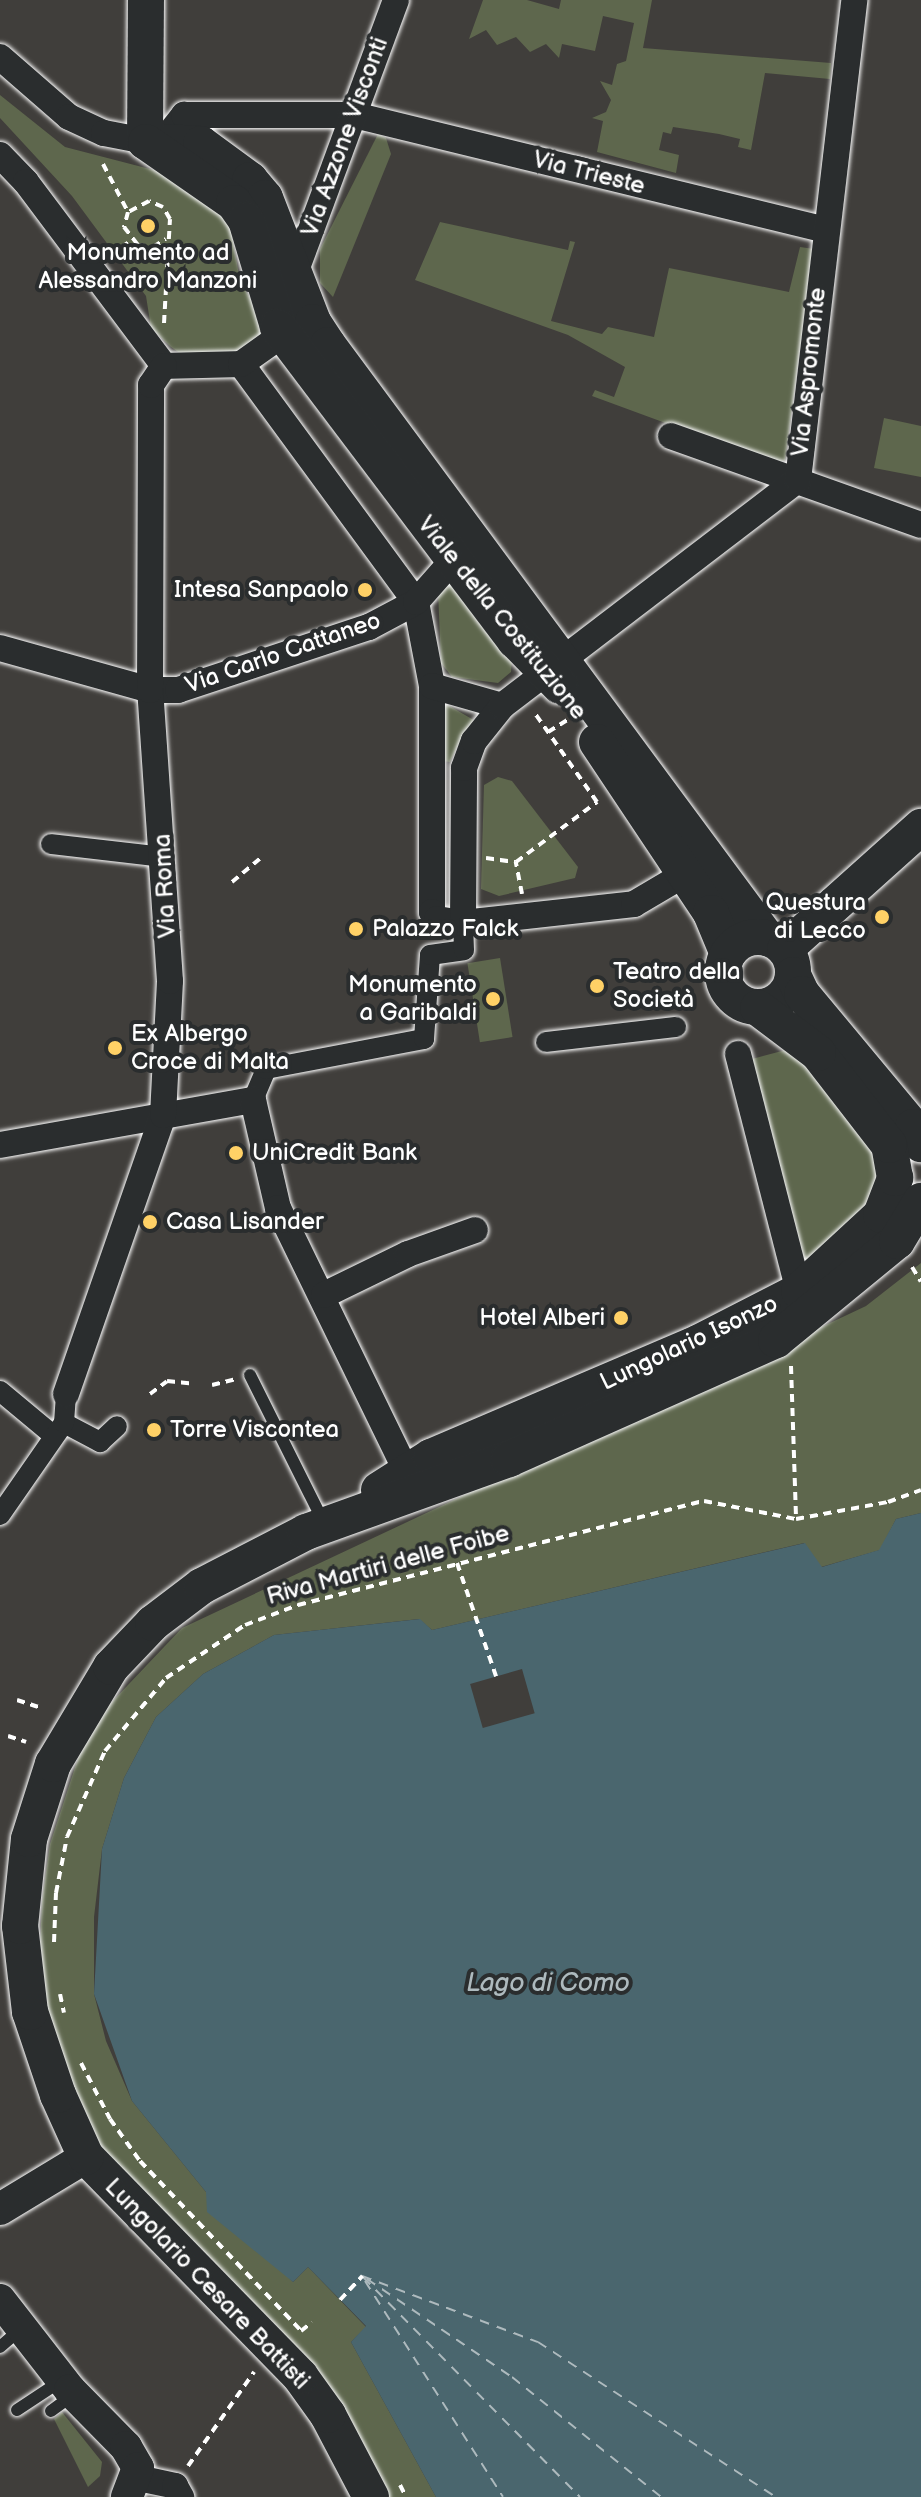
<!DOCTYPE html>
<html>
<head>
<meta charset="utf-8">
<style>
	body { margin:0 }
	#map { position:relative; width:921px; height:2497px; overflow:hidden; background:#403e3b; font-family:"Balsamiq Sans",sans-serif }
	div>[style] { position:absolute }
	[style*='--x'] { left:calc(var(--x)*1px); top:calc(var(--y)*1px); width:calc(var(--w)*1px); rotate:calc(var(--a)*1deg) }
	.green>* { inset:0; background:#5e674d; transform-origin:0 0 }
	.water>* { inset:0; background:#4a666e }
	.pier>* { inset:0; background:#403e3b; transform-origin:0 0 }
	.ferry>* { height:2px; margin-top:-1px; transform-origin:0; background:repeating-linear-gradient(90deg,#aebabe 0 10px,transparent 0 18px) }
	.path>* { height:4px; margin-top:-2px; transform-origin:0; background:repeating-linear-gradient(90deg,#fff 0 8px,transparent 0 14px) }
	.roads { filter:drop-shadow(0 0 2px #fff) drop-shadow(0 0 2px #fff) }
	.service>* { height:12px; margin:-6px; padding:0 6px; transform-origin:6px; border-radius:6px; background:#2a2d2e }
	.pedestrian>* { height:20px; margin:-10px; padding:0 10px; transform-origin:10px; border-radius:10px; background:#2a2d2e }
	.minor>* { height:26px; margin:-13px; padding:0 13px; transform-origin:13px; border-radius:13px; background:#2a2d2e }
	.tertiary>* { height:32px; margin:-16px; padding:0 16px; transform-origin:16px; border-radius:16px; background:#2a2d2e }
	.secondary>* { height:36px; margin:-18px; padding:0 18px; transform-origin:18px; border-radius:18px; background:#2a2d2e }
	.secondary>.ring { margin:-18px; padding:0; box-sizing:content-box; background:none; border:36px solid #2a2d2e; border-radius:50% }
	.dots>* { width:22px; height:22px; translate:-50% -50%; box-sizing:border-box; border:4px solid #2a2d2e; border-radius:50% }
	span { translate:-50% -50%; white-space:nowrap; text-align:center; line-height:1.15; -webkit-text-stroke:8px #2a2d2e; paint-order:stroke }
	.street-label { font-size:24px; color:#fff }
	.poi-label { font-size:24px; color:#fff }
	.right { translate:-100% -50%; text-align:right }
	.left { translate:0 -50%; text-align:left }
	.water-label { font-size:26px; color:#aebabe; font-style:italic }
</style>
</head>
<body>
<div id="map">
	<div class="green">
		<i style="clip-path:polygon(483px 0,527px 0,559px 9px,561px 0,652px 0,643px 48px,831px 63px,830px 79px,765px 73px,751px 150px,738px 147px,740px 139px,719px 134px,673px 127px,671px 134px,663px 132px,659px 150px,679px 155px,676px 173px,597px 152px,603px 121px,592px 118px,606px 112px,611px 100px,600px 81px,612px 85px,617px 64px,626px 61px,634px 23px,603px 16px,595px 51px,562px 44px,559px 58px,546px 44px,530px 52px,516px 37px,497px 45px,486px 30px,469px 39px)"></i>
		<i style="clip-path:polygon(0 95px,65px 147px,173px 175px,230px 223px,240px 281px,272px 336px,237px 351px,184px 356px,171px 347px,151px 328px,146px 296px,72px 196px,0 118px)"></i>
		<i style="clip-path:polygon(378px 134px,386px 138px,391px 154px,333px 297px,320px 283px,320px 249px)"></i>
		<i style="clip-path:polygon(440px 222px,568px 250px,570px 241px,575px 242px,551px 321px,602px 334px,608px 327px,654px 337px,669px 268px,789px 292px,800px 247px,814px 249px,785px 460px,777px 464px,592px 396px,595px 390px,614px 397px,625px 367px,568px 335px,415px 280px)"></i>
		<i style="clip-path:polygon(884px 418px,921px 426px,921px 477px,874px 468px)"></i>
		<i style="clip-path:polygon(453px 581px,512px 658px,511px 672px,498px 683px,452px 677px,441px 663px,438px 590px)"></i>
		<i style="clip-path:polygon(441px 701px,477px 722px,460px 741px,450px 762px,442px 761px)"></i>
		<i style="clip-path:polygon(498px 777px,512px 781px,578px 867px,575px 878px,499px 896px,481px 889px,484px 785px)"></i>
		<i style="left:500px;top:958px;width:80px;height:33px;rotate:81deg"></i>
		<i style="clip-path:polygon(797px 1047px,875px 1150px,880px 1194px,806px 1267px,752px 1059px)"></i>
		<i style="clip-path:polygon(921px 1263px,921px 1513px,896px 1519px,880px 1550px,821px 1567px,804px 1543px,432px 1630px,419px 1619px,274px 1635px,203px 1674px,156px 1717px,124px 1778px,102px 1849px,94px 1917px,94px 1994px,106px 2041px,132px 2101px,206px 2192px,293px 2282px,308px 2267px,366px 2327px,351px 2342px,436px 2497px,372px 2497px,308px 2372px,104px 2164px,56px 2078px,40px 1948px,42px 1900px,50px 1844px,81px 1749px,109px 1705px,182px 1628px,866px 1306px)"></i>
		<i style="clip-path:polygon(62px 2412px,102px 2462px,100px 2476px,88px 2487px,54px 2419px)"></i>
	</div>
	<div class="water">
		<i style="clip-path:polygon(921px 1513px,921px 2497px,436px 2497px,351px 2342px,366px 2326px,308px 2267px,293px 2282px,207px 2212px,206px 2192px,132px 2101px,94px 1994px,102px 1849px,124px 1778px,156px 1717px,203px 1674px,274px 1635px,420px 1619px,432px 1630px,805px 1543px,822px 1567px,879px 1550px,896px 1519px)"></i>
	</div>
	<div class="pier">
		<i style="left:522px;top:1669px;width:46px;height:54px;rotate:74deg"></i>
	</div>
	<div class="ferry">
		<i style="--x:362;--y:2276;--w:188;--a:20.6"></i>
		<i style="--x:538;--y:2342;--w:284;--a:33.1"></i>
		<i style="--x:363;--y:2277;--w:309;--a:45.4"></i>
		<i style="--x:367;--y:2279;--w:175;--a:34.1"></i>
		<i style="--x:512;--y:2377;--w:191;--a:38.8"></i>
		<i style="--x:365;--y:2281;--w:256;--a:57.4"></i>
	</div>
	<div class="path">
		<i style="--x:103;--y:164;--w:54;--a:62.5"></i>
		<i style="--x:110;--y:255;--w:25;--a:-34"></i>
		<i style="--x:164;--y:323;--w:104;--a:-86.7"></i>
		<i style="--x:170;--y:219;--w:14;--a:-120"></i>
		<i style="--x:163;--y:207;--w:15;--a:-157"></i>
		<i style="--x:149;--y:201;--w:24;--a:152"></i>
		<i style="--x:128;--y:212;--w:16;--a:105"></i>
		<i style="--x:124;--y:227;--w:23;--a:52"></i>
		<i style="--x:138;--y:245;--w:15;--a:8"></i>
		<i style="--x:153;--y:247;--w:15;--a:-32"></i>
		<i style="--x:548;--y:732;--w:26;--a:-32"></i>
		<i style="--x:486;--y:858;--w:30;--a:8"></i>
		<i style="--x:232;--y:882;--w:39;--a:-40"></i>
		<i style="--x:522;--y:894;--w:33;--a:-101"></i>
		<i style="--x:516;--y:862;--w:101;--a:-36.5"></i>
		<i style="--x:597;--y:802;--w:110;--a:-125"></i>
		<i style="--x:912;--y:1267;--w:17;--a:59"></i>
		<i style="--x:791;--y:1366;--w:153;--a:88.1"></i>
		<i style="--x:212;--y:1385;--w:25;--a:-14"></i>
		<i style="--x:150;--y:1394;--w:21;--a:-37"></i>
		<i style="--x:167;--y:1381;--w:27;--a:6"></i>
		<i style="--x:457;--y:1563;--w:120;--a:71"></i>
		<i style="--x:17;--y:1700;--w:25;--a:18"></i>
		<i style="--x:8;--y:1736;--w:19;--a:18"></i>
		<i style="--x:54;--y:1942;--w:49;--a:-87.7"></i>
		<i style="--x:56;--y:1893;--w:57;--a:-78.9"></i>
		<i style="--x:67;--y:1837;--w:94;--a:-66.2"></i>
		<i style="--x:105;--y:1751;--w:95;--a:-50.1"></i>
		<i style="--x:166;--y:1678;--w:95;--a:-33.9"></i>
		<i style="--x:245;--y:1625;--w:57;--a:-20.7"></i>
		<i style="--x:298;--y:1605;--w:419;--a:-14.4"></i>
		<i style="--x:704;--y:1501;--w:94;--a:11.1"></i>
		<i style="--x:796;--y:1519;--w:94;--a:-10.5"></i>
		<i style="--x:888;--y:1502;--w:35;--a:-20"></i>
		<i style="--x:60;--y:1994;--w:19;--a:78"></i>
		<i style="--x:81;--y:2063;--w:63;--a:62.6"></i>
		<i style="--x:110;--y:2119;--w:52;--a:54.5"></i>
		<i style="--x:140;--y:2161;--w:237;--a:46.5"></i>
		<i style="--x:340;--y:2300;--w:33;--a:-47"></i>
		<i style="--x:301;--y:2331;--w:14;--a:-39"></i>
		<i style="--x:188;--y:2466;--w:115;--a:-54.9"></i>
		<i style="--x:400;--y:2485;--w:13;--a:63"></i>
	</div>
	<div class="roads">
		<div class="service">
			<i style="--x:250;--y:1375;--w:163;--a:63.4"></i>
			<i style="--x:0;--y:2347;--w:28;--a:-41"></i>
			<i style="--x:17;--y:2410;--w:53;--a:-33.4"></i>
			<i style="--x:51;--y:2411;--w:26;--a:-36"></i>
		</div>
		<div class="pedestrian">
			<i style="--x:51;--y:844;--w:114;--a:6.6"></i>
			<i style="--x:546;--y:1042;--w:131;--a:-6.6"></i>
			<i style="--x:253;--y:1100;--w:34;--a:-67"></i>
			<i style="--x:266;--y:1069;--w:161;--a:-10.8"></i>
			<i style="--x:424;--y:1039;--w:84;--a:-85.9"></i>
			<i style="--x:430;--y:955;--w:34;--a:-8"></i>
			<i style="--x:464;--y:950;--w:27;--a:-92"></i>
			<i style="--x:0;--y:1391;--w:70;--a:39.8"></i>
			<i style="--x:64;--y:1423;--w:41;--a:27.8"></i>
			<i style="--x:100;--y:1442;--w:23;--a:-43"></i>
			<i style="--x:0;--y:1515;--w:112;--a:-55.2"></i>
			<i style="--x:64;--y:1423;--w:29;--a:-86"></i>
		</div>
		<div class="minor">
			<i style="--x:0;--y:57;--w:91;--a:41"></i>
			<i style="--x:69;--y:117;--w:38;--a:25"></i>
			<i style="--x:104;--y:133;--w:42;--a:11"></i>
			<i style="--x:162;--y:143;--w:36;--a:-52"></i>
			<i style="--x:184;--y:115;--w:170;--a:0"></i>
			<i style="--x:354;--y:115;--w:484;--a:13.7"></i>
			<i style="--x:0;--y:155;--w:37;--a:46"></i>
			<i style="--x:26;--y:182;--w:230;--a:53.1"></i>
			<i style="--x:164;--y:366;--w:77;--a:-1.5"></i>
			<i style="--x:295;--y:273;--w:291;--a:-69.7"></i>
			<i style="--x:241;--y:364;--w:295;--a:53.7"></i>
			<i style="--x:416;--y:602;--w:86;--a:79.2"></i>
			<i style="--x:432;--y:686;--w:226;--a:90"></i>
			<i style="--x:432;--y:912;--w:9;--a:54"></i>
			<i style="--x:437;--y:919;--w:26;--a:9"></i>
			<i style="--x:463;--y:923;--w:172;--a:-6.3"></i>
			<i style="--x:634;--y:904;--w:59;--a:-30.5"></i>
			<i style="--x:241;--y:364;--w:52;--a:-35.5"></i>
			<i style="--x:671;--y:436;--w:265;--a:19.6"></i>
			<i style="--x:0;--y:648;--w:156;--a:15.6"></i>
			<i style="--x:150;--y:690;--w:28;--a:0"></i>
			<i style="--x:178;--y:690;--w:201;--a:-18.3"></i>
			<i style="--x:369;--y:627;--w:53;--a:-28"></i>
			<i style="--x:416;--y:602;--w:56;--a:-48.6"></i>
			<i style="--x:432;--y:686;--w:73;--a:15.9"></i>
			<i style="--x:463;--y:923;--w:155;--a:-89.6"></i>
			<i style="--x:464;--y:768;--w:29;--a:-70"></i>
			<i style="--x:474;--y:741;--w:45;--a:-51.3"></i>
			<i style="--x:502;--y:706;--w:372;--a:-37.4"></i>
			<i style="--x:798;--y:480;--w:483;--a:-83.3"></i>
			<i style="--x:738;--y:1054;--w:245;--a:75.6"></i>
			<i style="--x:0;--y:1145;--w:257;--a:-10.1"></i>
			<i style="--x:253;--y:1100;--w:111;--a:77"></i>
			<i style="--x:278;--y:1208;--w:308;--a:64"></i>
			<i style="--x:324;--y:1295;--w:93;--a:-26"></i>
			<i style="--x:408;--y:1254;--w:71;--a:-19.7"></i>
			<i style="--x:66;--y:1394;--w:295;--a:-70.8"></i>
			<i style="--x:163;--y:1115;--w:134;--a:-87"></i>
			<i style="--x:170;--y:981;--w:292;--a:-93.9"></i>
			<i style="--x:150;--y:690;--w:305;--a:-89.8"></i>
			<i style="--x:151;--y:385;--w:23;--a:-56"></i>
			<i style="--x:138;--y:2478;--w:38;--a:12"></i>
			<i style="--x:175;--y:2486;--w:13;--a:61"></i>
		</div>
		<div class="tertiary">
			<i style="--x:0;--y:2209;--w:100;--a:-31.2"></i>
			<i style="--x:0;--y:2300;--w:114;--a:52.1"></i>
			<i style="--x:70;--y:2390;--w:80;--a:45.5"></i>
			<i style="--x:126;--y:2447;--w:24;--a:60"></i>
			<i style="--x:138;--y:2468;--w:31;--a:111"></i>
		</div>
		<div class="secondary">
			<i style="--x:145;--y:141;--w:56;--a:3.1"></i>
			<i style="--x:201;--y:144;--w:61;--a:36.3"></i>
			<i style="--x:250;--y:180;--w:23;--a:50"></i>
			<i style="--x:265;--y:198;--w:133;--a:68.8"></i>
			<i style="--x:313;--y:322;--w:27;--a:57"></i>
			<i style="--x:328;--y:345;--w:738;--a:53.49"></i>
			<i style="--x:145;--y:141;--w:141;--a:-89.6"></i>
			<i style="--x:146;--y:142;--w:107;--a:34.7"></i>
			<i style="--x:234;--y:203;--w:21;--a:55"></i>
			<i style="--x:246;--y:220;--w:112;--a:73.3"></i>
			<i style="--x:278;--y:327;--w:393;--a:52.9"></i>
			<i style="--x:515;--y:640;--w:64;--a:45.6"></i>
			<i style="--x:597;--y:742;--w:206;--a:56.3"></i>
			<i style="--x:711;--y:913;--w:44;--a:67.5"></i>
			<i class="ring" style="left:723px;top:937px;width:34px;height:34px"></i>
			<i style="--x:785;--y:949;--w:183;--a:-41.9"></i>
			<i style="--x:793;--y:975;--w:21;--a:65"></i>
			<i style="--x:802;--y:994;--w:173;--a:50.2"></i>
			<i style="--x:913;--y:1127;--w:19;--a:65"></i>
			<i style="--x:379;--y:1490;--w:62;--a:-32.4"></i>
			<i style="--x:431;--y:1457;--w:290;--a:-23.1"></i>
			<i style="--x:698;--y:1343;--w:114;--a:-27.2"></i>
			<i style="--x:799;--y:1291;--w:112;--a:-42.8"></i>
			<i style="--x:881;--y:1215;--w:40;--a:-69"></i>
			<i style="--x:895;--y:1178;--w:34;--a:-100"></i>
			<i style="--x:889;--y:1145;--w:116;--a:-127.7"></i>
			<i style="--x:818;--y:1053;--w:75;--a:-143.1"></i>
			<i style="--x:371;--y:2497;--w:93;--a:-117.7"></i>
			<i style="--x:328;--y:2415;--w:48;--a:-125.7"></i>
			<i style="--x:300;--y:2376;--w:306;--a:-134.3"></i>
			<i style="--x:86;--y:2157;--w:68;--a:-114.3"></i>
			<i style="--x:58;--y:2095;--w:88;--a:-108.6"></i>
			<i style="--x:30;--y:2012;--w:87;--a:-96.6"></i>
			<i style="--x:20;--y:1926;--w:87;--a:-84.1"></i>
			<i style="--x:29;--y:1839;--w:79;--a:-72.3"></i>
			<i style="--x:53;--y:1764;--w:113;--a:-59.1"></i>
			<i style="--x:111;--y:1667;--w:61;--a:-46.3"></i>
			<i style="--x:153;--y:1623;--w:61;--a:-37.1"></i>
			<i style="--x:202;--y:1586;--w:117;--a:-27.4"></i>
			<i style="--x:306;--y:1532;--w:216;--a:-19.8"></i>
			<i style="--x:509;--y:1459;--w:292;--a:-24"></i>
			<i style="--x:776;--y:1340;--w:156;--a:-39.3"></i>
			<i style="--x:897;--y:1241;--w:47;--a:-59"></i>
		</div>
	</div>
	<div class="dots">
		<i style="left:148px;top:226px;background:#ffd166"></i>
		<i style="left:365px;top:590px;background:#ffd166"></i>
		<i style="left:882px;top:917px;background:#ffd166"></i>
		<i style="left:356px;top:929px;background:#ffd166"></i>
		<i style="left:597px;top:986px;background:#ffd166"></i>
		<i style="left:493px;top:999px;background:#ffd166"></i>
		<i style="left:115px;top:1048px;background:#ffd166"></i>
		<i style="left:236px;top:1153px;background:#ffd166"></i>
		<i style="left:150px;top:1222px;background:#ffd166"></i>
		<i style="left:621px;top:1318px;background:#ffd166"></i>
		<i style="left:154px;top:1430px;background:#ffd166"></i>
	</div>
	<div class="street-label">
		<span style="left:345px;top:137px;rotate:-70deg">Via Azzone Visconti</span>
		<span style="left:589px;top:173px;rotate:14deg">Via Trieste</span>
		<span style="left:809px;top:372px;rotate:-84deg">Via Aspromonte</span>
		<span style="left:502px;top:618px;rotate:51deg">Viale della Costituzione</span>
		<span style="left:283px;top:653px;rotate:-19deg">Via Carlo Cattaneo</span>
		<span style="left:165px;top:886px;rotate:-93deg">Via Roma</span>
		<span style="left:689px;top:1343px;rotate:-25deg">Lungolario Isonzo</span>
		<span style="left:388px;top:1565px;rotate:-15deg">Riva Martiri delle Foibe</span>
		<span style="left:207px;top:2284px;rotate:46deg">Lungolario Cesare Battisti</span>
	</div>
	<div class="poi-label">
		<span style="left:148px;top:267px">Monumento ad<br>Alessandro Manzoni</span>
		<span class="right" style="left:349px;top:590px">Intesa Sanpaolo</span>
		<span class="right" style="left:866px;top:917px">Questura<br>di Lecco</span>
		<span class="left" style="left:372px;top:929px">Palazzo Falck</span>
		<span class="left" style="left:613px;top:986px">Teatro della<br>Società</span>
		<span class="right" style="left:477px;top:999px">Monumento<br>a Garibaldi</span>
		<span class="left" style="left:131px;top:1048px">Ex Albergo<br>Croce di Malta</span>
		<span class="left" style="left:252px;top:1153px">UniCredit Bank</span>
		<span class="left" style="left:166px;top:1222px">Casa Lisander</span>
		<span class="right" style="left:605px;top:1318px">Hotel Alberi</span>
		<span class="left" style="left:170px;top:1430px">Torre Viscontea</span>
	</div>
	<div class="water-label">
		<span style="left:548px;top:1984px">Lago di Como</span>
	</div>
</div>
</body>
</html>
